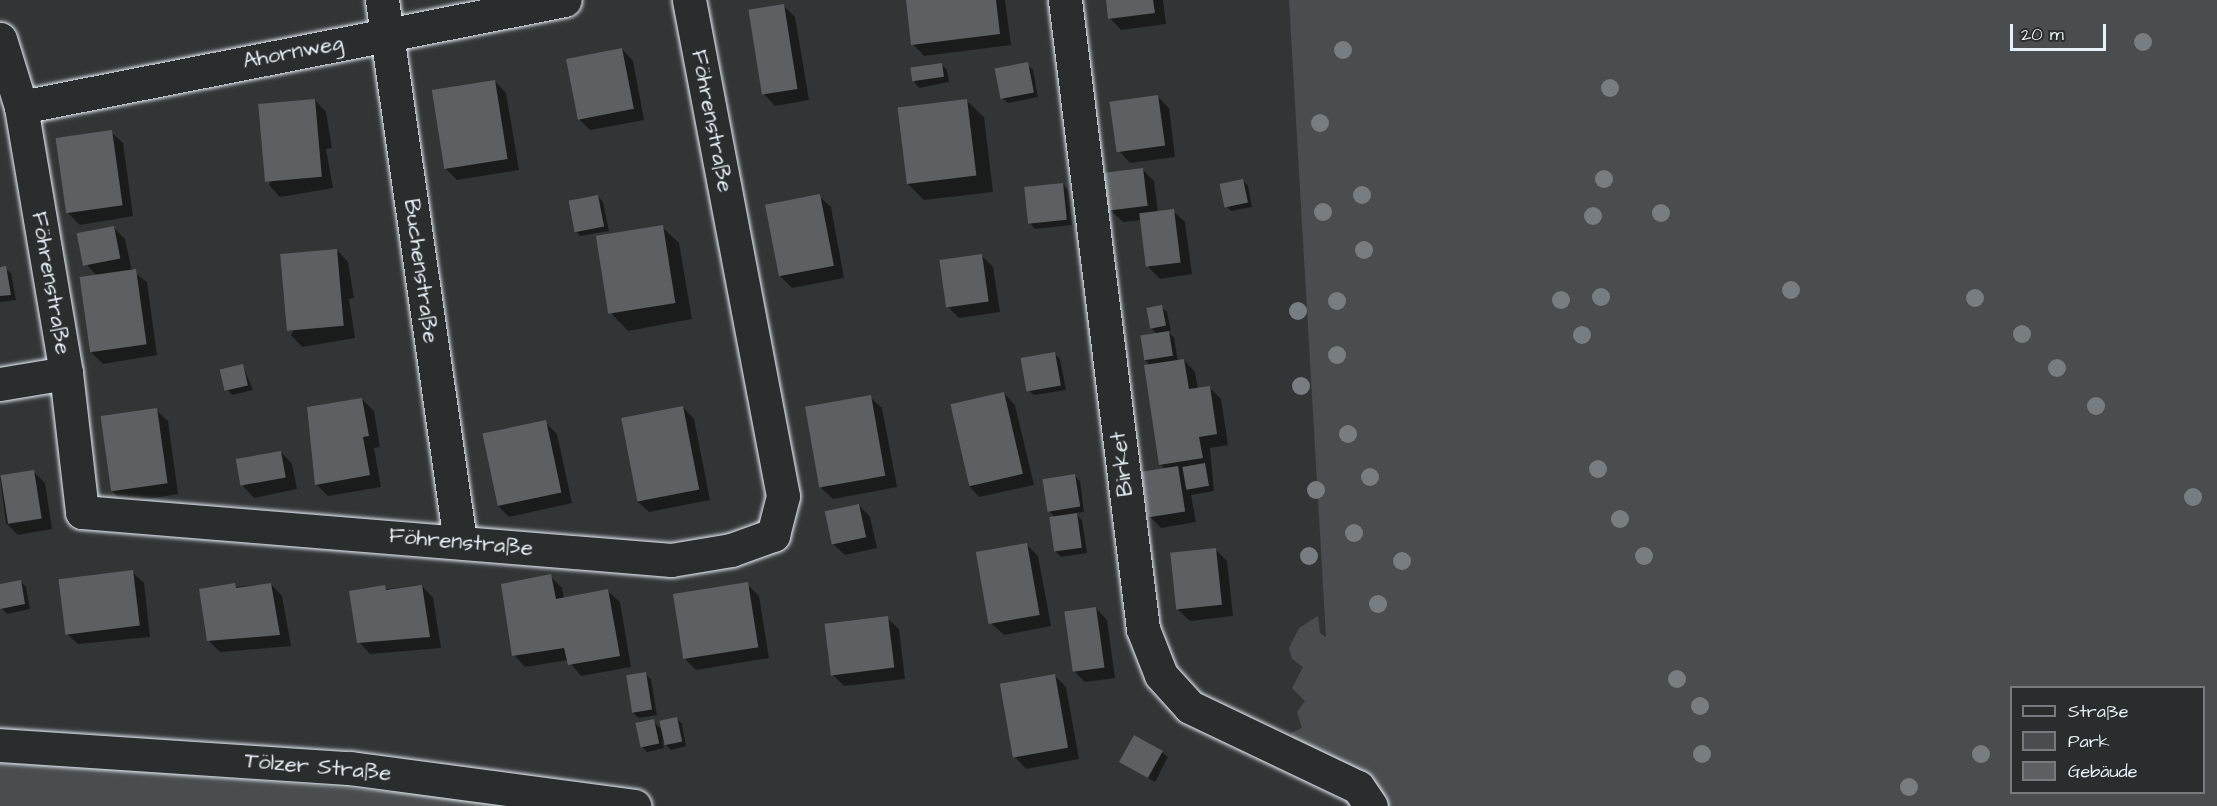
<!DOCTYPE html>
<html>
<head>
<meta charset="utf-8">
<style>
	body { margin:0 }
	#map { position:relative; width:2217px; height:806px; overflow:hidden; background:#323536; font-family:"Architects Daughter",sans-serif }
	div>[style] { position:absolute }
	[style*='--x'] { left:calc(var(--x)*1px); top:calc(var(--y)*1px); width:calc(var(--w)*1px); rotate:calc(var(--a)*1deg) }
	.green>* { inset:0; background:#494d4f }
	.shadow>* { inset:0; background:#0007 }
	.building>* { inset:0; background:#5c6063; transform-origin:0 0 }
	.roads { filter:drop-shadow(0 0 2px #e8f1f8) drop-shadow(0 0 2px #e8f1f8) }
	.minor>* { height:33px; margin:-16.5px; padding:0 16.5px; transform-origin:16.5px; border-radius:16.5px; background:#2a2d2e }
	.secondary>* { height:33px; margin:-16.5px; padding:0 16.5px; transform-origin:16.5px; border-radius:16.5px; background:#2a2d2e }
	.trees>* { width:18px; height:18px; margin:-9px; border-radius:50%; background:#777d80 }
	span { translate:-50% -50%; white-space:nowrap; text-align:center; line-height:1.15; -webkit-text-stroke:4.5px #2a2d2e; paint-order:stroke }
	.street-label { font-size:22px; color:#e8f1f8 }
	.legend { position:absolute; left:2010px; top:686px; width:195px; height:108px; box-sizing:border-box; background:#2a2d2e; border:2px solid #767b7f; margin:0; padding:8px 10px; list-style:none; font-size:18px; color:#e8f1f8 }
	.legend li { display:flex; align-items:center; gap:12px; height:30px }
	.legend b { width:30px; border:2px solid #767b7f }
	.scale { position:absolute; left:2010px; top:24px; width:96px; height:27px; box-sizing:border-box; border:3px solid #e8f1f8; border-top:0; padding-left:8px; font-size:18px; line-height:21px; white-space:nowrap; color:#e8f1f8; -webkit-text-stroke:4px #2a2d2e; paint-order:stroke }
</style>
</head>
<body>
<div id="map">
	<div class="green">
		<i style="clip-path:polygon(evenodd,1289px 0,2217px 0,2217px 806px,1360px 806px,1296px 748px,1291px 733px,1302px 728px,1297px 712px,1305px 701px,1292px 688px,1303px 667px,1292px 659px,1289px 648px,1299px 628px,1318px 616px,1320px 633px,1326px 637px,1289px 0,2012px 688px,2204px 688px,2204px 792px,2012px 792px,2012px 688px)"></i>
		<i style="clip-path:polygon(0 763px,98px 767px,449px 797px,507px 806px,0 806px)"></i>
	</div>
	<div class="shadow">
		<i style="clip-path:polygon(907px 0,1005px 0,1011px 45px,924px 56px,913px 44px)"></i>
		<i style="clip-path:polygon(1108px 0,1163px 0,1166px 24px,1121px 30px,1110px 18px)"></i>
		<i style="clip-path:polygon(783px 5px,795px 17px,809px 100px,775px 106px,764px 94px)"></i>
		<i style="clip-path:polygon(622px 49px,633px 61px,644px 120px,590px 130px,579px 119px)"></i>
		<i style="clip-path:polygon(941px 64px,947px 70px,949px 82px,919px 88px,914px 82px)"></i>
		<i style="clip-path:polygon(1027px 64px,1033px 70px,1038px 97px,1008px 103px,1002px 98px)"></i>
		<i style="clip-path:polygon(495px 81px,506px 93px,519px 170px,457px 180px,445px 168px)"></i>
		<i style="clip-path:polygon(1158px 97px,1169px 108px,1175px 157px,1130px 163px,1119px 151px)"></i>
		<i style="clip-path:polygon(315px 100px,326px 112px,332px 148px,326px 149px,333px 188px,280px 197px,269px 185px)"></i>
		<i style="clip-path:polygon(967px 101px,984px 117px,993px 192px,924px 200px,907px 183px)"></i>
		<i style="clip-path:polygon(111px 132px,123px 143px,133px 216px,80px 225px,68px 213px)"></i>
		<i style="clip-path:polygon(1142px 169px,1154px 181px,1158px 213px,1173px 211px,1185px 222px,1192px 274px,1160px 279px,1148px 267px,1142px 220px,1123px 222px,1111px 211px)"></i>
		<i style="clip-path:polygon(1243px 181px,1248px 186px,1252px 207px,1231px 211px,1226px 206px)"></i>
		<i style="clip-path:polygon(1063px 184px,1068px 190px,1072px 225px,1035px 229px,1030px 223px)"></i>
		<i style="clip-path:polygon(598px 196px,603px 202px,609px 231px,580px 236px,575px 230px)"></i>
		<i style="clip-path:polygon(819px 196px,831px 207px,844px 278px,792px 288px,780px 276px)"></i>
		<i style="clip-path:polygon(113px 227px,125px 239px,132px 271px,147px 282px,157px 355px,103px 364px,92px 353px,98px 277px,86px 264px)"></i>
		<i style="clip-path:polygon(662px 227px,679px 243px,692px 319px,628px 331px,612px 314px)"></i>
		<i style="clip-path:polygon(337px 250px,348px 262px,354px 298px,349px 299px,355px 338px,302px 347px,291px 335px)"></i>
		<i style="clip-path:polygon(981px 255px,993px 267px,1000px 312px,959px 318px,947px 306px)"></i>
		<i style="clip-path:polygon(0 266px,11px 273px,16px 300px,0 302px)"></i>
		<i style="clip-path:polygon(1161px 307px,1167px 312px,1171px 331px,1168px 331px,1174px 338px,1178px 361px,1184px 360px,1195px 372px,1198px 389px,1210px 388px,1221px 399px,1228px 445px,1210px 448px,1214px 491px,1191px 495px,1196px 522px,1161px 528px,1149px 516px,1165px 469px,1160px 464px,1150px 365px,1145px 360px,1157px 334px,1151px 328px)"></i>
		<i style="clip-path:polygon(1055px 354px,1060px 359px,1066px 390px,1034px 395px,1028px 390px)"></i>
		<i style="clip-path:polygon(243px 366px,253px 390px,232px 395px,227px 389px)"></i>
		<i style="clip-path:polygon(1004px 393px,1015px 405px,1034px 485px,979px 497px,968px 485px)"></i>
		<i style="clip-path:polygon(870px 397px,882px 408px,897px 487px,833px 499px,821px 488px)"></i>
		<i style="clip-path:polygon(362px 399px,374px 411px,380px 447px,374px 448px,381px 487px,328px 496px,316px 484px)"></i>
		<i style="clip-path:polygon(683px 407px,694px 419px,710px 500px,649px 512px,637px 501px)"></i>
		<i style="clip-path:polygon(156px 410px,168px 421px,178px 494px,124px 503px,112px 491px)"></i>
		<i style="clip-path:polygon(545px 422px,557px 434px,572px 503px,509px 517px,497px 505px)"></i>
		<i style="clip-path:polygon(281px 452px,292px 464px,297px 489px,254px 498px,243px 486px)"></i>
		<i style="clip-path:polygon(33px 471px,45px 483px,52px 529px,18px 535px,6px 523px,0 477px)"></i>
		<i style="clip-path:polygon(1075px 476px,1080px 481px,1084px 512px,1075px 513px,1082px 520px,1087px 553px,1061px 557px,1055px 551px,1055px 517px,1048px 510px)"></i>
		<i style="clip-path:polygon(859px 505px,870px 517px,877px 548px,845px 555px,833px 544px)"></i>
		<i style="clip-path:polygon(1027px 545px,1038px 556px,1051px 626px,1004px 635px,992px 624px)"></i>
		<i style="clip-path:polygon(1215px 549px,1227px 561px,1233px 616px,1190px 621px,1178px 610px)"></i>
		<i style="clip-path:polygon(132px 572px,144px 583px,150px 637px,78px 644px,66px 633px)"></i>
		<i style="clip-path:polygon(550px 576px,562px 588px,564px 599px,608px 591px,620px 602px,631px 667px,581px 676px,568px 660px,525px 667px,514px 655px)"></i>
		<i style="clip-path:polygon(21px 582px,26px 587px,30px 609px,7px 614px,0 607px,0 586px)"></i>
		<i style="clip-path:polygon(271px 584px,282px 596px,291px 646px,220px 652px,208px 640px,201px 590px)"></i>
		<i style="clip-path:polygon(747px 584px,759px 596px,769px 658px,696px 670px,684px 658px)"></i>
		<i style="clip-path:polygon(422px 586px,433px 598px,441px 648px,370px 654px,359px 642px,351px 592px)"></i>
		<i style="clip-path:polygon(1096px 608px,1107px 620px,1115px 678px,1085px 682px,1073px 670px)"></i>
		<i style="clip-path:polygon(887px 618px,899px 629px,905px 679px,844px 686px,833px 675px)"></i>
		<i style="clip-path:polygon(645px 674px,651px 679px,657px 715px,639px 718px,633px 713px)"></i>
		<i style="clip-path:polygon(1054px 675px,1066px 687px,1079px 759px,1026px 769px,1015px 757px)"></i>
		<i style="clip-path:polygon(676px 718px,682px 724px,686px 746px,671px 750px,662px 741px,664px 748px,647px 752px,641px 746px,653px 721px,662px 730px)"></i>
		<i style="clip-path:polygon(1162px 752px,1168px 757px,1155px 782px,1121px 762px)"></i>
	</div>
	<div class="building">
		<i style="clip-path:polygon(906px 0,996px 0,1000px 34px,911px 45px)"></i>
		<i style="clip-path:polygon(1106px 0,1153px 0,1155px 13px,1108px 19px)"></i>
		<i style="left:784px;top:4px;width:86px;height:36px;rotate:81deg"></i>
		<i style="left:622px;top:48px;width:62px;height:57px;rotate:79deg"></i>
		<i style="left:1028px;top:62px;width:31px;height:34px;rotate:79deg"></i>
		<i style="left:942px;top:63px;width:14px;height:32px;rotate:82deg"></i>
		<i style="left:495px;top:80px;width:80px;height:64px;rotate:81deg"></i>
		<i style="left:1158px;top:95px;width:51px;height:49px;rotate:82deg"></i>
		<i style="left:315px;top:99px;width:78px;height:57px;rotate:85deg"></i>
		<i style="left:967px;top:99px;width:77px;height:70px;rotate:83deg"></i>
		<i style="left:112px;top:130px;width:76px;height:57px;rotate:82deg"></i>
		<i style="left:1143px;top:168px;width:38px;height:39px;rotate:83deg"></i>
		<i style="left:1243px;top:179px;width:24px;height:24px;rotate:78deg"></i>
		<i style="left:1063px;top:183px;width:37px;height:39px;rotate:84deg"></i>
		<i style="left:820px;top:194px;width:73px;height:56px;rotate:79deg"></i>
		<i style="left:598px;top:195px;width:32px;height:30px;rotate:79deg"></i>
		<i style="left:1174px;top:209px;width:54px;height:35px;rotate:83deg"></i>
		<i style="left:663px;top:225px;width:79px;height:68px;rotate:81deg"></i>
		<i style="left:114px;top:226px;width:33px;height:38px;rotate:79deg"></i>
		<i style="left:337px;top:249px;width:77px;height:57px;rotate:85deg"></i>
		<i style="left:982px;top:254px;width:48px;height:43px;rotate:82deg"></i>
		<i style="clip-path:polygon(6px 266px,11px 295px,0 296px,0 267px)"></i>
		<i style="left:136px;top:269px;width:76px;height:57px;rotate:82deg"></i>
		<i style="left:1162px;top:305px;width:21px;height:16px;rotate:79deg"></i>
		<i style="left:1169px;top:331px;width:25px;height:29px;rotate:81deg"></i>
		<i style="left:1055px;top:352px;width:34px;height:35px;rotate:80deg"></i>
		<i style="clip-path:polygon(1184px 359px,1189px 389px,1210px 386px,1217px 434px,1199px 437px,1203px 458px,1159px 465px,1144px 365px)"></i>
		<i style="left:243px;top:364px;width:22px;height:24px;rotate:77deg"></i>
		<i style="left:1004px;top:392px;width:84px;height:55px;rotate:77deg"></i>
		<i style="left:871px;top:395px;width:82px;height:67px;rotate:80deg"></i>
		<i style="clip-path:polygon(362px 398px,369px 436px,363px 437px,370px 475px,315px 485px,307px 407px)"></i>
		<i style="left:683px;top:406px;width:85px;height:63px;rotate:79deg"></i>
		<i style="left:157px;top:408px;width:76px;height:57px;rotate:82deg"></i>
		<i style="left:546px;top:420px;width:74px;height:65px;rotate:78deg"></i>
		<i style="left:281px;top:451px;width:27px;height:46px;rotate:80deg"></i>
		<i style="left:1205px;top:463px;width:23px;height:23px;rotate:80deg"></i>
		<i style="left:1178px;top:466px;width:46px;height:37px;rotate:81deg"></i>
		<i style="left:34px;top:470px;width:49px;height:34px;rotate:81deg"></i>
		<i style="left:1075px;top:474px;width:33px;height:33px;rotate:81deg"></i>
		<i style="left:859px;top:504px;width:34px;height:35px;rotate:78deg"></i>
		<i style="left:1077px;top:513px;width:35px;height:28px;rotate:82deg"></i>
		<i style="left:1027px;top:543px;width:73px;height:52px;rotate:80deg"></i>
		<i style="left:1216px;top:548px;width:57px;height:46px;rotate:84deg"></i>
		<i style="left:133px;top:570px;width:56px;height:75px;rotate:83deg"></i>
		<i style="clip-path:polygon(551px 574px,556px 599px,608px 589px,620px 656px,568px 665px,564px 648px,512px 656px,501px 584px)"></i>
		<i style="clip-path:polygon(21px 580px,25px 604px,0 609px,0 584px)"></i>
		<i style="left:748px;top:582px;width:66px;height:76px;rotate:81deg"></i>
		<i style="clip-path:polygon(235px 583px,236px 588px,271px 583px,280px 635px,207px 641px,199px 589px)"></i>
		<i style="clip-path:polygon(385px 585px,386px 590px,422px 585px,430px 637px,357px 643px,349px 591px)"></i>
		<i style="left:1096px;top:607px;width:61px;height:32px;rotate:82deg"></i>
		<i style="left:888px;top:616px;width:52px;height:64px;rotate:83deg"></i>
		<i style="left:646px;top:672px;width:38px;height:20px;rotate:81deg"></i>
		<i style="left:1055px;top:674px;width:75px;height:56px;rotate:80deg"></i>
		<i style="left:677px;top:717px;width:25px;height:18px;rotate:78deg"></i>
		<i style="left:654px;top:719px;width:25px;height:19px;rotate:78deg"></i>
		<i style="left:1134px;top:735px;width:33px;height:31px;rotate:29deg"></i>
	</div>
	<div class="roads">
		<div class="minor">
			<i style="--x:382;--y:0;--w:547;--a:81.8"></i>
			<i style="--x:1065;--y:0;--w:634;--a:82.93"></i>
			<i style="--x:1143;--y:629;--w:49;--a:68.6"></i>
			<i style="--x:1161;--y:675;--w:43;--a:47.8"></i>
			<i style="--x:1190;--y:707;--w:186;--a:25.5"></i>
			<i style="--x:1358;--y:787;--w:23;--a:56"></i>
			<i style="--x:0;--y:39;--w:71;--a:72.8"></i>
			<i style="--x:21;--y:107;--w:270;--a:80.4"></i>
			<i style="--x:66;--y:373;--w:140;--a:83.4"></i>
			<i style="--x:82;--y:512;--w:591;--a:4.66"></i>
			<i style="--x:671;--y:560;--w:61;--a:-9.5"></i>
			<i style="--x:731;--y:550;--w:45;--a:-19.7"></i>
			<i style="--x:773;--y:535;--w:40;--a:-75.6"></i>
			<i style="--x:783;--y:496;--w:505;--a:-100.73"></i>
			<i style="--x:21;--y:107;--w:554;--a:-11.13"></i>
			<i style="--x:0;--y:384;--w:67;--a:-9.5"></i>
		</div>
		<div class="secondary">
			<i style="--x:0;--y:745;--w:351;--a:3.8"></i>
			<i style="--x:350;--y:768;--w:287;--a:7.6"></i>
		</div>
	</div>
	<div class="trees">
		<i style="left:2143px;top:42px"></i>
		<i style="left:1343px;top:50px"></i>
		<i style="left:1610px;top:88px"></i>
		<i style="left:1320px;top:123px"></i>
		<i style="left:1604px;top:179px"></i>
		<i style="left:1362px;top:195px"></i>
		<i style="left:1323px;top:212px"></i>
		<i style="left:1661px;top:213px"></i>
		<i style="left:1593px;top:216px"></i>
		<i style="left:1364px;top:250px"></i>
		<i style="left:1791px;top:290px"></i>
		<i style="left:1601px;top:297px"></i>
		<i style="left:1975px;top:298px"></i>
		<i style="left:1561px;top:300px"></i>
		<i style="left:1337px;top:301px"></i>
		<i style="left:1298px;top:311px"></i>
		<i style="left:2022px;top:334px"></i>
		<i style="left:1582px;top:335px"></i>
		<i style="left:1337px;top:355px"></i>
		<i style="left:2057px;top:368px"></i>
		<i style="left:1301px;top:386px"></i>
		<i style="left:2096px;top:406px"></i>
		<i style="left:1348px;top:434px"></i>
		<i style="left:1598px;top:469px"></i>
		<i style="left:1370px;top:477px"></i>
		<i style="left:1316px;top:490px"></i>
		<i style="left:2193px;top:497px"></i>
		<i style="left:1620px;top:519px"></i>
		<i style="left:1354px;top:533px"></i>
		<i style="left:1309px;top:556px"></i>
		<i style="left:1644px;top:556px"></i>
		<i style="left:1402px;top:561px"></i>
		<i style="left:1378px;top:604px"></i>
		<i style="left:1677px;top:679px"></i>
		<i style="left:1700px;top:706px"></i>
		<i style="left:1702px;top:754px"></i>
		<i style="left:1981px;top:754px"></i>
		<i style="left:1909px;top:787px"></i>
	</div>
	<div class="street-label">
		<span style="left:293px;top:52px;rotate:-11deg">Ahornweg</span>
		<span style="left:712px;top:121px;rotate:79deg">Föhrenstraße</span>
		<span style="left:421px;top:271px;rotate:82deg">Buchenstraße</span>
		<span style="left:51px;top:283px;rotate:80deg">Föhrenstraße</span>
		<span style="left:1122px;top:464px;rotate:-97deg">Birket</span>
		<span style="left:461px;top:542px;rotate:5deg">Föhrenstraße</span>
		<span style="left:318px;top:767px;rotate:5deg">Tölzer Straße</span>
	</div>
	<ul class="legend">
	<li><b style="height:8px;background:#2a2d2e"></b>Straße</li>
	<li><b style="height:16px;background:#494d4f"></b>Park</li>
	<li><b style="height:16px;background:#5c6063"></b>Gebäude</li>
	</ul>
	<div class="scale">20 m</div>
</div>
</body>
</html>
